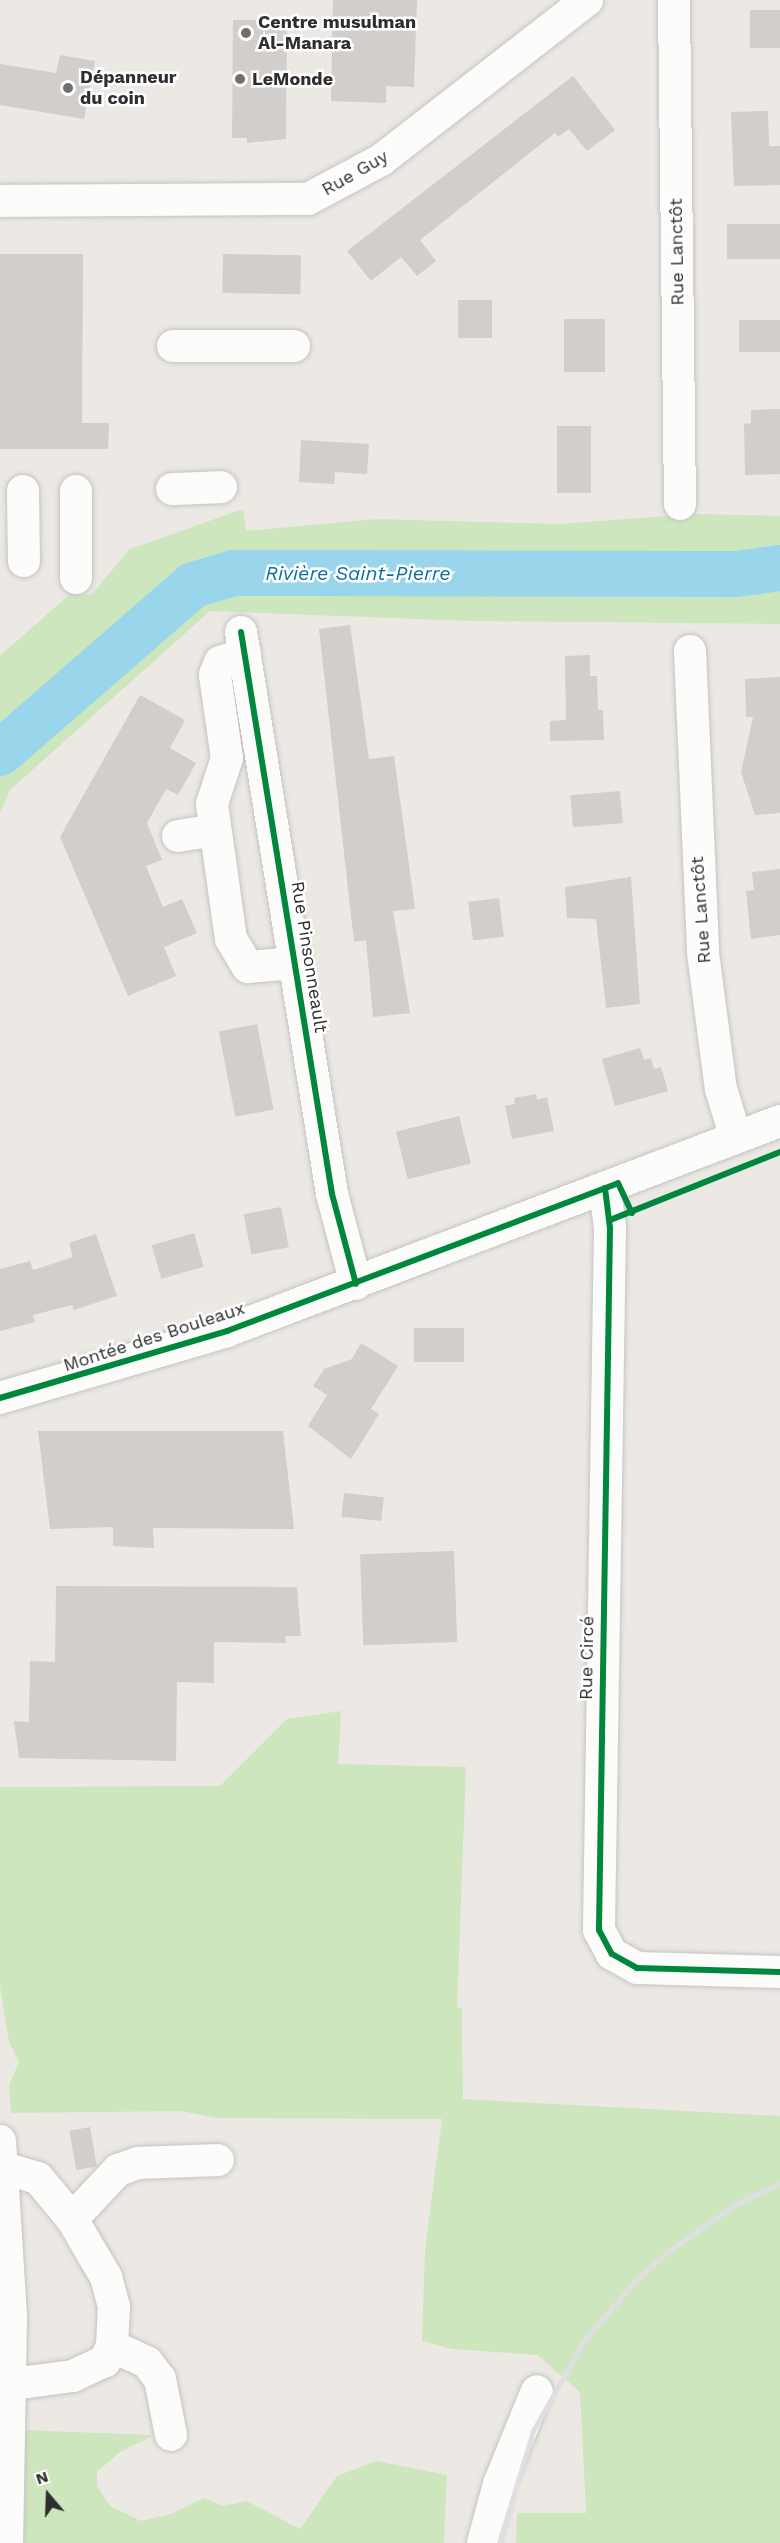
<!DOCTYPE html>
<html>
<head>
<meta charset="utf-8">
<style>
	body { margin:0 }
	#map { position:relative; width:780px; height:2543px; overflow:hidden; background:#ece8e4; font-family:"Work Sans",sans-serif }
	div>[style] { position:absolute }
	[style*='--x'] { left:calc(var(--x)*1px); top:calc(var(--y)*1px); width:calc(var(--w)*1px); rotate:calc(var(--a)*1deg) }
	.green>* { inset:0; background:#cee6be }
	.river>* { height:46px; margin:-23px; padding:0 23px; transform-origin:23px; border-radius:23px; background:#99d6ec }
	.building>* { inset:0; background:#d1cecb; transform-origin:0 0 }
	.roads { filter:drop-shadow(0 0 2px #c5c4c5) drop-shadow(0 0 2px #c5c4c5) }
	.minor>* { height:32px; margin:-16px; padding:0 16px; transform-origin:16px; border-radius:16px; background:#fcfcfb }
	.rail>* { height:4.5px; margin:-2.25px; padding:0 2.25px; transform-origin:2.25px; border-radius:2.25px; background:#dfdfe1 }
	.cycleway>* { height:6px; margin:-3px; padding:0 3px; transform-origin:3px; border-radius:3px; background:#00873e }
	.dots>* { width:16px; height:16px; translate:-50% -50%; box-sizing:border-box; border:3px solid #fff; border-radius:50% }
	span { translate:-50% -50%; white-space:nowrap; text-align:center; line-height:1.15; -webkit-text-stroke:5px #fff; paint-order:stroke }
	.poi-label { font-size:18px; color:#2e2e2e; font-weight:700 }
	.left { translate:0 -50%; text-align:left }
	.street-label { font-size:18px; color:#2e2e2e }
	.water-label { font-size:20px; color:#0d6fa3; font-style:italic }
	.north { position:absolute; left:18px; top:2465px; width:60px; height:60px; -webkit-text-stroke:4px #fff; paint-order:stroke; rotate:341deg; font-size:16px; font-weight:700; line-height:24px; text-align:center; color:#2e2e2e }
	.north::after { content:''; display:block; margin:auto; width:21px; height:27px; background:#2e2e2e; clip-path:polygon(50% 0,100% 100%,50% 72%,0 100%) }
</style>
</head>
<body>
<div id="map">
	<div class="green">
		<i style="clip-path:polygon(243px 509px,246px 531px,377px 519px,559px 524px,695px 514px,780px 516px,780px 624px,471px 621px,210px 611px,10px 790px,0 813px,0 656px,71px 593px,91px 595px,130px 549px)"></i>
		<i style="clip-path:polygon(341px 1711px,338px 1764px,466px 1767px,457px 2008px,462px 2007px,463px 2099px,780px 2116px,780px 2543px,516px 2543px,517px 2513px,586px 2513px,580px 2392px,537px 2355px,452px 2349px,422px 2341px,425px 2249px,442px 2119px,217px 2118px,181px 2111px,11px 2113px,9px 2085px,19px 2062px,9px 2042px,0 1986px,0 1787px,220px 1786px,287px 1719px)"></i>
		<i style="clip-path:polygon(20px 2430px,154px 2435px,120px 2452px,97px 2472px,97px 2486px,110px 2506px,141px 2521px,171px 2514px,204px 2498px,223px 2506px,247px 2501px,300px 2529px,337px 2476px,376px 2461px,447px 2475px,444px 2543px,16px 2543px)"></i>
	</div>
	<div class="river">
		<i style="--x:0;--y:753;--w:256;--a:-41"></i>
		<i style="--x:193;--y:585;--w:43;--a:-16.3"></i>
		<i style="--x:234;--y:573;--w:502;--a:0.11"></i>
		<i style="--x:736;--y:574;--w:44;--a:-7.8"></i>
	</div>
	<div class="building">
		<i style="clip-path:polygon(333px 0,417px 0,414px 87px,386px 86px,386px 103px,331px 101px)"></i>
		<i style="left:750px;top:10px;width:30px;height:38px"></i>
		<i style="clip-path:polygon(233px 20px,287px 20px,286px 139px,247px 143px,247px 138px,232px 138px)"></i>
		<i style="clip-path:polygon(60px 55px,95px 61px,84px 119px,0 105px,0 64px,56px 73px)"></i>
		<i style="clip-path:polygon(573px 76px,615px 130px,587px 151px,569px 129px,558px 137px,555px 133px,420px 240px,436px 261px,417px 276px,401px 257px,371px 281px,347px 251px)"></i>
		<i style="clip-path:polygon(768px 111px,769px 146px,780px 146px,780px 185px,734px 186px,731px 112px)"></i>
		<i style="left:780px;top:224px;width:35px;height:53px;rotate:90deg"></i>
		<i style="clip-path:polygon(0 254px,83px 254px,82px 423px,109px 423px,108px 449px,0 449px)"></i>
		<i style="left:223px;top:254px;width:78px;height:39px;rotate:1deg"></i>
		<i style="left:458px;top:300px;width:34px;height:38px"></i>
		<i style="left:564px;top:319px;width:41px;height:53px"></i>
		<i style="left:780px;top:320px;width:32px;height:41px;rotate:90deg"></i>
		<i style="clip-path:polygon(780px 409px,780px 474px,745px 475px,744px 424px,751px 423px,751px 410px)"></i>
		<i style="left:557px;top:426px;width:34px;height:67px"></i>
		<i style="clip-path:polygon(301px 440px,369px 444px,367px 474px,335px 472px,334px 484px,299px 482px)"></i>
		<i style="clip-path:polygon(350px 625px,369px 759px,394px 756px,415px 909px,393px 911px,410px 1013px,373px 1017px,366px 940px,354px 942px,319px 629px)"></i>
		<i style="clip-path:polygon(590px 655px,590px 676px,597px 676px,598px 710px,603px 710px,604px 740px,550px 741px,550px 721px,566px 720px,565px 656px)"></i>
		<i style="clip-path:polygon(780px 677px,780px 813px,755px 815px,741px 772px,753px 717px,746px 717px,745px 679px)"></i>
		<i style="clip-path:polygon(140px 695px,185px 720px,170px 748px,196px 763px,178px 795px,166px 789px,147px 823px,162px 860px,146px 866px,163px 907px,182px 899px,197px 933px,164px 947px,176px 976px,128px 996px,60px 837px)"></i>
		<i style="left:620px;top:791px;width:32px;height:50px;rotate:85deg"></i>
		<i style="clip-path:polygon(780px 869px,780px 935px,751px 939px,746px 891px,754px 890px,752px 872px)"></i>
		<i style="clip-path:polygon(631px 877px,640px 1004px,606px 1008px,596px 919px,567px 918px,565px 887px)"></i>
		<i style="left:499px;top:898px;width:39px;height:31px;rotate:83deg"></i>
		<i style="left:257px;top:1024px;width:87px;height:39px;rotate:79deg"></i>
		<i style="clip-path:polygon(640px 1048px,644px 1060px,651px 1058px,654px 1069px,661px 1067px,668px 1091px,615px 1106px,602px 1059px)"></i>
		<i style="clip-path:polygon(536px 1094px,537px 1100px,547px 1097px,554px 1131px,512px 1139px,505px 1106px,515px 1104px,514px 1098px)"></i>
		<i style="left:459px;top:1116px;width:49px;height:65px;rotate:76deg"></i>
		<i style="left:281px;top:1207px;width:41px;height:38px;rotate:79deg"></i>
		<i style="left:194px;top:1233px;width:35px;height:44px;rotate:74deg"></i>
		<i style="clip-path:polygon(96px 1234px,117px 1296px,74px 1310px,72px 1305px,33px 1315px,35px 1322px,0 1331px,0 1269px,30px 1261px,33px 1270px,73px 1257px,69px 1243px)"></i>
		<i style="left:414px;top:1328px;width:50px;height:34px"></i>
		<i style="clip-path:polygon(361px 1343px,398px 1366px,371px 1409px,379px 1414px,351px 1459px,308px 1426px,327px 1395px,313px 1386px,324px 1369px,352px 1359px)"></i>
		<i style="clip-path:polygon(38px 1431px,283px 1431px,294px 1529px,153px 1528px,154px 1548px,113px 1546px,113px 1527px,50px 1529px)"></i>
		<i style="left:344px;top:1493px;width:40px;height:24px;rotate:6deg"></i>
		<i style="left:454px;top:1551px;width:91px;height:94px;rotate:88deg"></i>
		<i style="clip-path:polygon(56px 1586px,297px 1587px,301px 1636px,285px 1636px,286px 1643px,214px 1642px,214px 1683px,177px 1682px,176px 1761px,19px 1758px,14px 1721px,29px 1722px,30px 1661px,55px 1662px)"></i>
		<i style="left:90px;top:2127px;width:40px;height:21px;rotate:80deg"></i>
	</div>
	<div class="roads">
		<div class="minor">
			<i style="--x:674;--y:0;--w:504;--a:89.32"></i>
			<i style="--x:0;--y:201;--w:308;--a:-0.4"></i>
			<i style="--x:308;--y:199;--w:83;--a:-28.1"></i>
			<i style="--x:381;--y:160;--w:261;--a:-37.8"></i>
			<i style="--x:173;--y:346;--w:121;--a:0"></i>
			<i style="--x:172;--y:489;--w:49;--a:-2.3"></i>
			<i style="--x:23;--y:491;--w:70;--a:89.2"></i>
			<i style="--x:76;--y:491;--w:87;--a:90"></i>
			<i style="--x:241;--y:632;--w:569;--a:80.8"></i>
			<i style="--x:332;--y:1194;--w:93;--a:75.1"></i>
			<i style="--x:690;--y:651;--w:302;--a:87.5"></i>
			<i style="--x:703;--y:953;--w:137;--a:82.5"></i>
			<i style="--x:721;--y:1089;--w:51;--a:73"></i>
			<i style="--x:245;--y:654;--w:26;--a:162"></i>
			<i style="--x:220;--y:662;--w:14;--a:111"></i>
			<i style="--x:215;--y:675;--w:84;--a:81.8"></i>
			<i style="--x:227;--y:758;--w:48;--a:108.1"></i>
			<i style="--x:212;--y:804;--w:136;--a:82"></i>
			<i style="--x:231;--y:939;--w:33;--a:59"></i>
			<i style="--x:248;--y:967;--w:47;--a:-4.9"></i>
			<i style="--x:178;--y:836;--w:37;--a:-9"></i>
			<i style="--x:605;--y:1188;--w:40;--a:82.9"></i>
			<i style="--x:610;--y:1228;--w:702;--a:90.9"></i>
			<i style="--x:599;--y:1930;--w:27;--a:62"></i>
			<i style="--x:612;--y:1954;--w:29;--a:29"></i>
			<i style="--x:637;--y:1968;--w:143;--a:1.6"></i>
			<i style="--x:0;--y:1398;--w:237;--a:-16.4"></i>
			<i style="--x:227;--y:1331;--w:592;--a:-20.79"></i>
			<i style="--x:0;--y:2141;--w:176;--a:86.4"></i>
			<i style="--x:11;--y:2317;--w:226;--a:91"></i>
			<i style="--x:1;--y:2167;--w:39;--a:17"></i>
			<i style="--x:38;--y:2178;--w:53;--a:50.3"></i>
			<i style="--x:72;--y:2219;--w:67;--a:59.6"></i>
			<i style="--x:106;--y:2277;--w:30;--a:75"></i>
			<i style="--x:114;--y:2306;--w:40;--a:92.9"></i>
			<i style="--x:112;--y:2346;--w:17;--a:115"></i>
			<i style="--x:105;--y:2361;--w:35;--a:155"></i>
			<i style="--x:73;--y:2376;--w:62;--a:172.5"></i>
			<i style="--x:72;--y:2219;--w:67;--a:-46.8"></i>
			<i style="--x:118;--y:2170;--w:21;--a:-19"></i>
			<i style="--x:138;--y:2163;--w:80;--a:-2.1"></i>
			<i style="--x:112;--y:2346;--w:38;--a:25"></i>
			<i style="--x:147;--y:2362;--w:21;--a:53"></i>
			<i style="--x:160;--y:2379;--w:57;--a:78.9"></i>
			<i style="--x:483;--y:2543;--w:61;--a:-74.8"></i>
			<i style="--x:499;--y:2484;--w:100;--a:-67.8"></i>
		</div>
	</div>
	<div class="rail">
		<i style="--x:499;--y:2543;--w:117;--a:-73.1"></i>
		<i style="--x:533;--y:2431;--w:103;--a:-60.5"></i>
		<i style="--x:584;--y:2341;--w:82;--a:-49.5"></i>
		<i style="--x:637;--y:2279;--w:44;--a:-41.3"></i>
		<i style="--x:670;--y:2250;--w:80;--a:-34.9"></i>
		<i style="--x:736;--y:2204;--w:49;--a:-25.5"></i>
	</div>
	<div class="cycleway">
		<i style="--x:241;--y:632;--w:569;--a:80.8"></i>
		<i style="--x:332;--y:1194;--w:93;--a:75.1"></i>
		<i style="--x:605;--y:1188;--w:40;--a:82.9"></i>
		<i style="--x:610;--y:1228;--w:702;--a:90.9"></i>
		<i style="--x:599;--y:1930;--w:27;--a:62"></i>
		<i style="--x:612;--y:1954;--w:29;--a:29"></i>
		<i style="--x:637;--y:1968;--w:143;--a:1.6"></i>
		<i style="--x:610;--y:1220;--w:183;--a:-21.8"></i>
		<i style="--x:0;--y:1398;--w:237;--a:-16.4"></i>
		<i style="--x:227;--y:1331;--w:418;--a:-20.7"></i>
		<i style="--x:618;--y:1183;--w:33;--a:65"></i>
	</div>
	<div class="dots">
		<i style="left:246px;top:33px;background:#706f6e"></i>
		<i style="left:240px;top:79px;background:#706f6e"></i>
		<i style="left:68px;top:88px;background:#706f6e"></i>
	</div>
	<div class="poi-label">
		<span class="left" style="left:258px;top:33px">Centre musulman<br>Al-Manara</span>
		<span class="left" style="left:80px;top:88px">Dépanneur<br>du coin</span>
		<span class="left" style="left:252px;top:79px">LeMonde</span>
	</div>
	<div class="street-label">
		<span style="left:355px;top:173px;rotate:-30deg">Rue Guy</span>
		<span style="left:677px;top:252px;rotate:-91deg">Rue Lanctôt</span>
		<span style="left:701px;top:910px;rotate:-94deg">Rue Lanctôt</span>
		<span style="left:309px;top:957px;rotate:81deg">Rue Pinsonneault</span>
		<span style="left:154px;top:1337px;rotate:-18deg">Montée des Bouleaux</span>
		<span style="left:587px;top:1658px;rotate:-89deg">Rue Circé</span>
	</div>
	<div class="water-label">
		<span style="left:358px;top:573px">Rivière Saint-Pierre</span>
	</div>
	<div class="north">N</div>
</div>
</body>
</html>
